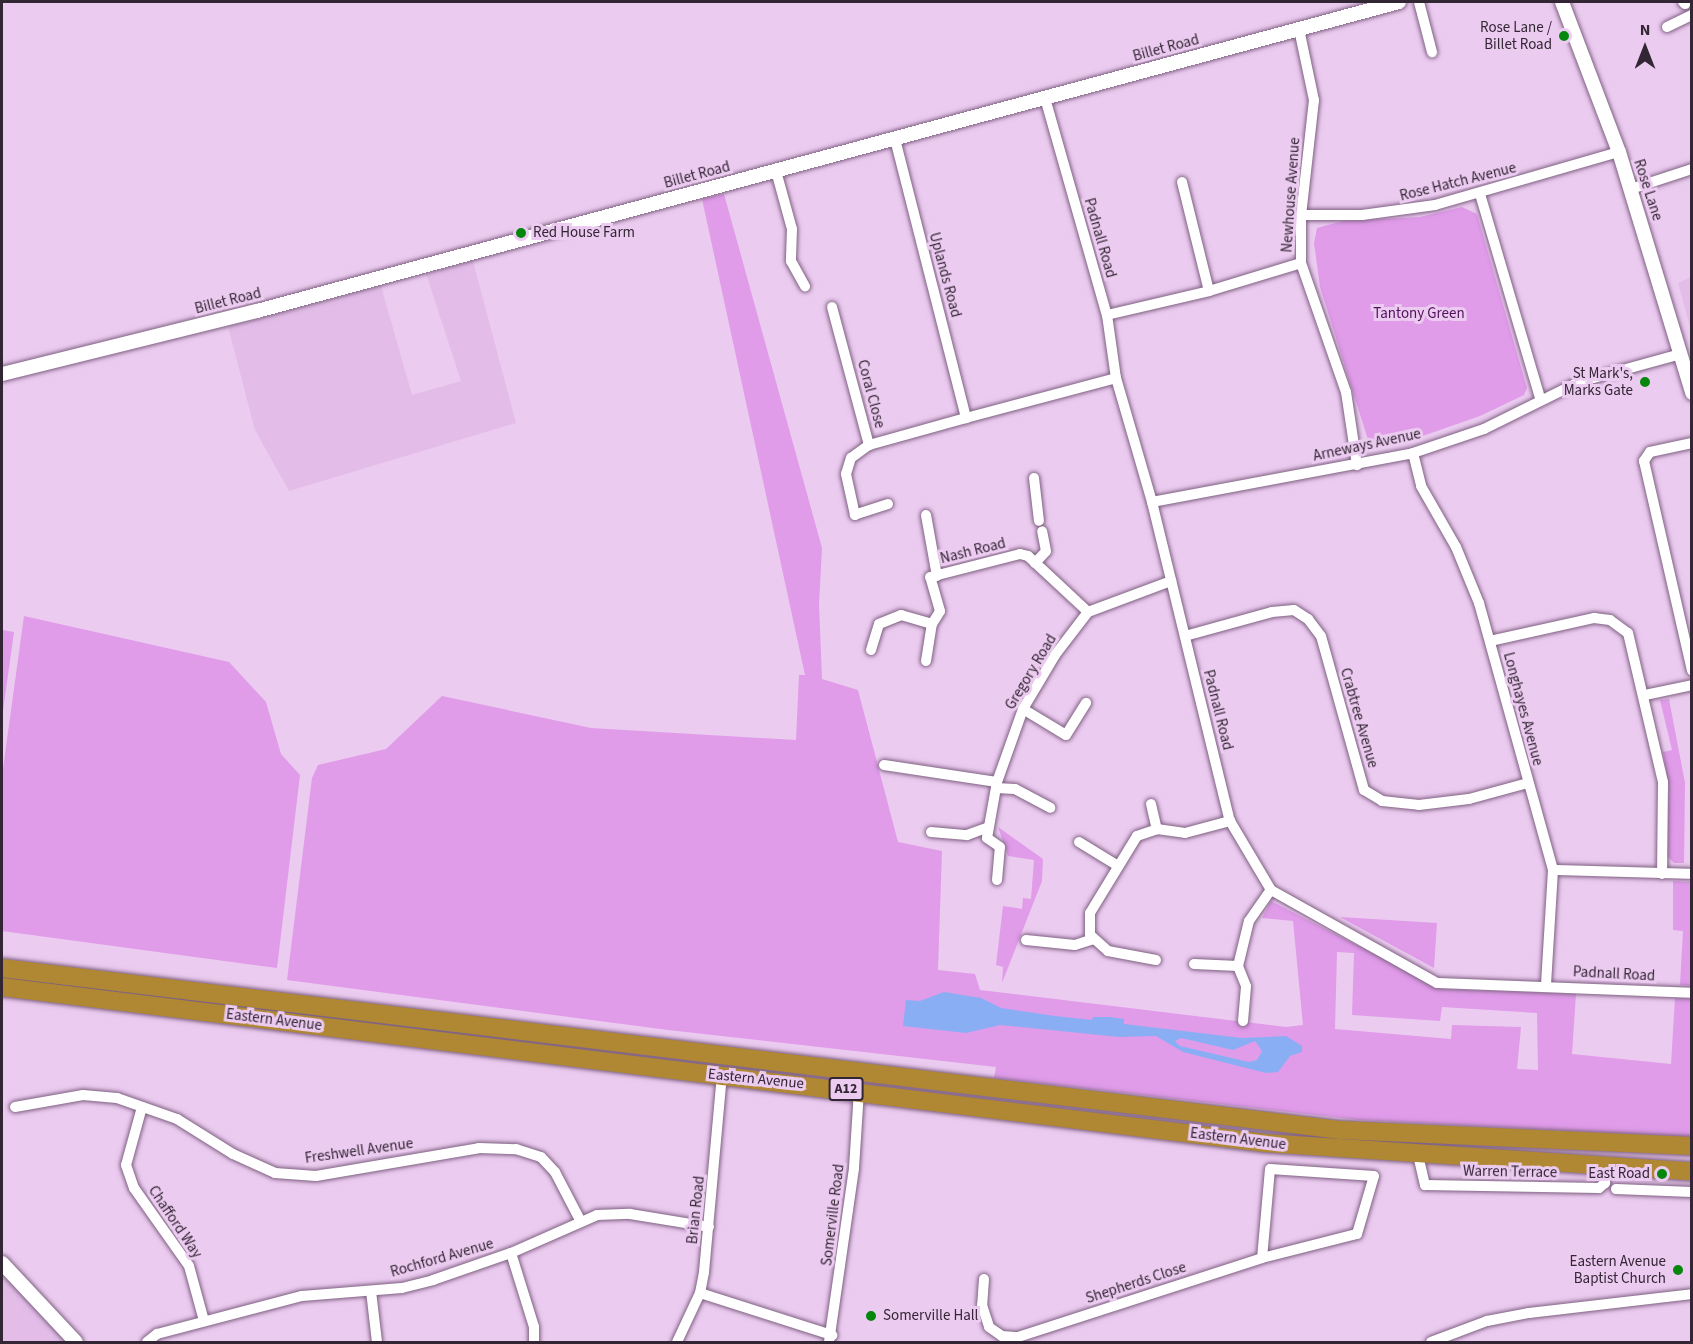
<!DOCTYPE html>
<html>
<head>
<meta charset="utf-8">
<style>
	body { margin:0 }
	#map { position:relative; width:1693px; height:1344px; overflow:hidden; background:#eccbf0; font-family:"Source Sans 3",sans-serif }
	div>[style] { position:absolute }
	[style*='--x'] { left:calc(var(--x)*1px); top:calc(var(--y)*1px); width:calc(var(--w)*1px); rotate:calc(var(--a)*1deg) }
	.built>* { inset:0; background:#e3bde8 }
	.green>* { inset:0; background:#e09be9 }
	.water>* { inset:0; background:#8aaef4 }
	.roads { filter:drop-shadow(0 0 2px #7e6182) drop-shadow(0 0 2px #7e6182) }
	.street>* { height:10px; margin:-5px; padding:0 5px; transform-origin:5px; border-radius:5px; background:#fff }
	.secondary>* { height:14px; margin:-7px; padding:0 7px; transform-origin:7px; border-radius:7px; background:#fff }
	.highway>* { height:18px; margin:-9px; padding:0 9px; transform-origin:9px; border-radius:9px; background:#b08833 }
	.dots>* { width:16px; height:16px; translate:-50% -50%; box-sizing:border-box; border:3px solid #eccbf0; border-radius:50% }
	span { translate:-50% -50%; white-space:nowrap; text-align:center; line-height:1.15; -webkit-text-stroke:6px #eccbf0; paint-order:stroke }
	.shield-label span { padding:2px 4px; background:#eccbf0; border:2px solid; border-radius:4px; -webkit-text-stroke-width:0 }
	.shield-label { font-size:14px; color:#332634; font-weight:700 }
	.poi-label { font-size:15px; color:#332634 }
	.right { translate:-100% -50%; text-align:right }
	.left { translate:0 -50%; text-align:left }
	.street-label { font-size:15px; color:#332634 }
	.park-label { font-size:15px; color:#51105a }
	.frame { position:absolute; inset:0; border:3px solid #332634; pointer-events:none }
	.north { position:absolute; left:1615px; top:18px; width:60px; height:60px; -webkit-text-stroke:4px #eccbf0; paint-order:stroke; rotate:0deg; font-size:16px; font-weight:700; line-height:24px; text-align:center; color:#332634 }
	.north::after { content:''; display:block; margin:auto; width:21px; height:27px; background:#332634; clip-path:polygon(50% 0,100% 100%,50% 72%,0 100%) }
</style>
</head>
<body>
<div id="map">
	<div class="built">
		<i style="clip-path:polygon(473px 261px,516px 423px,289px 491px,255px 430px,228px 327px,381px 286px,412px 395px,461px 381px,426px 274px)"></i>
		<i style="clip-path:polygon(1691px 277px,1691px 330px,1678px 283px)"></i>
		<i style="clip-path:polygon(2px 1275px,52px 1325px,67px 1342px,2px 1342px)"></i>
	</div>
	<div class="green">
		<i style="clip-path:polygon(evenodd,724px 194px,822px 548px,819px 604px,822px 679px,858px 690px,898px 842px,942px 851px,938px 970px,975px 974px,980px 990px,1286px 1027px,1303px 1025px,1293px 921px,1262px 918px,1271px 901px,1442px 989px,1576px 994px,1572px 1054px,1671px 1064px,1675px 998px,1691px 999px,1691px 1137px,1359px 1120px,994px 1078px,996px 1067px,668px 1030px,287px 980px,312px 778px,318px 765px,386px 749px,442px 696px,591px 728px,796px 740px,799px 675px,805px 675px,702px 199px,724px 194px,1337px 952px,1354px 953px,1352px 1015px,1440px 1021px,1442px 1007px,1537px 1013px,1538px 1070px,1517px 1069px,1521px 1027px,1452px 1025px,1451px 1039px,1335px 1029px,1337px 952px)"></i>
		<i style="clip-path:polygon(1462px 207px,1477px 214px,1527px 388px,1524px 395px,1480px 416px,1411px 440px,1383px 447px,1370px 446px,1320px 287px,1314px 243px,1317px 228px,1343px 221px,1420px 217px)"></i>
		<i style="clip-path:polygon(24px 616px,229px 662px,266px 702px,281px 754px,300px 775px,277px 968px,2px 931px,2px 776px)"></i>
		<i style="clip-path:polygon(2px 630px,14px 632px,2px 718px)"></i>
		<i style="clip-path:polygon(1669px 699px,1685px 783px,1684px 863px,1674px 863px,1666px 855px,1669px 787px,1663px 752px,1672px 750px,1660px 700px)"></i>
		<i style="clip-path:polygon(998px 827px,1043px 859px,1042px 881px,1002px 983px,1003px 967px,996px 965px,1003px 906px,1022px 909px,1023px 898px,1031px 899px,1034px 860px,1008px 856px)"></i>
		<i style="clip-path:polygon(1673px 881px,1691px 882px,1691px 986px,1680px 985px,1683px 931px,1673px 930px)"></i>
		<i style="clip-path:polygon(1340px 917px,1437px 923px,1434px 968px)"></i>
	</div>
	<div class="water">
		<i style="clip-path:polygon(evenodd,944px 992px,981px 998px,1001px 1008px,1055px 1016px,1092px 1020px,1093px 1017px,1110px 1017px,1124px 1019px,1124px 1024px,1242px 1038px,1286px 1036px,1302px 1046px,1302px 1052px,1290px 1056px,1278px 1072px,1266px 1073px,1183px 1052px,1156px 1036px,1119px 1037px,1000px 1025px,966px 1033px,903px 1026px,906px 1000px,920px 1001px,944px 992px,1181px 1038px,1233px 1050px,1255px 1041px,1262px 1051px,1257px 1060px,1249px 1062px,1180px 1046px,1175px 1041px,1181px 1038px)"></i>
	</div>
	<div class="roads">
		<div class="street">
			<i style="--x:1419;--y:2;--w:52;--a:75.4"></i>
			<i style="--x:1683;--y:2;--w:3;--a:45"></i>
			<i style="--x:1667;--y:27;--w:28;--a:-26"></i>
			<i style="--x:1299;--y:29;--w:73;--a:78.1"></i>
			<i style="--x:1314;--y:100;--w:116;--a:96.4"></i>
			<i style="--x:1301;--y:215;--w:48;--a:90"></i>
			<i style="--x:1301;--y:263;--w:137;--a:70.8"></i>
			<i style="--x:1346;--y:392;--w:74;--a:81.4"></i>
			<i style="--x:1045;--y:98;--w:226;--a:74.1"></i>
			<i style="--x:1107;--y:315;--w:64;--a:81.9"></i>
			<i style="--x:1116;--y:378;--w:129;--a:73.8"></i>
			<i style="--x:1152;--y:502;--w:328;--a:76.3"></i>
			<i style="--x:1230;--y:821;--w:80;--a:59.3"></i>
			<i style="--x:1271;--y:890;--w:190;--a:29.3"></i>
			<i style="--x:1437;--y:983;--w:255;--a:2.2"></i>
			<i style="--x:895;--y:139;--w:288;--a:75.7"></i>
			<i style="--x:966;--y:418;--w:155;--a:-14.9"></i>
			<i style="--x:776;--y:171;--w:60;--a:74.6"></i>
			<i style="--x:792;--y:229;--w:32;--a:92"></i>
			<i style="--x:791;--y:261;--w:29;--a:61"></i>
			<i style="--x:1182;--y:182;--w:112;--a:76.1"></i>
			<i style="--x:1631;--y:189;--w:64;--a:-18.2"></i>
			<i style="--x:1480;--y:194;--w:213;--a:73.6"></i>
			<i style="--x:1301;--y:215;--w:61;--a:0"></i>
			<i style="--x:1362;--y:215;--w:74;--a:-7.8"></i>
			<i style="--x:1435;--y:205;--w:191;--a:-16.1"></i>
			<i style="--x:832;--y:307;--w:143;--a:75"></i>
			<i style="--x:1107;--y:315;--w:105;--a:-13.2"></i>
			<i style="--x:1209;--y:291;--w:96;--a:-16.9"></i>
			<i style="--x:1692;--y:443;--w:43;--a:167.9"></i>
			<i style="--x:1650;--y:452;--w:11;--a:124"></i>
			<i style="--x:1644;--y:461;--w:215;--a:77.1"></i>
			<i style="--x:1413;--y:453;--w:34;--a:76"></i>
			<i style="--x:1421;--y:486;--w:70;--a:60.2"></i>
			<i style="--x:1456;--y:547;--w:61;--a:67.7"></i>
			<i style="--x:1479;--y:603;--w:277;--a:74.5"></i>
			<i style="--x:1553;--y:870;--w:115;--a:93.5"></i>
			<i style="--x:1034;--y:478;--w:43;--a:83.4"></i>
			<i style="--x:1152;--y:502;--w:266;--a:-10.6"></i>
			<i style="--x:1413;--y:453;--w:75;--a:-18.7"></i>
			<i style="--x:1484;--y:429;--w:106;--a:-26.3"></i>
			<i style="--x:1579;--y:382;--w:106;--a:-15.4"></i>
			<i style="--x:888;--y:504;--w:35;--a:162"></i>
			<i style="--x:855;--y:515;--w:42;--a:-102.4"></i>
			<i style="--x:846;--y:474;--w:17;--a:-73"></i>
			<i style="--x:851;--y:458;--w:22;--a:-36"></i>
			<i style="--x:869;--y:445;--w:101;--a:-15.6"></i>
			<i style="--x:926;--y:515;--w:62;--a:79.8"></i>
			<i style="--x:1035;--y:563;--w:16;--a:-47"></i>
			<i style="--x:1046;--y:551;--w:20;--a:-101"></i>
			<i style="--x:1185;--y:636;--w:90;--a:-15.4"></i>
			<i style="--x:1272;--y:612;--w:22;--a:-5"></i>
			<i style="--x:1294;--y:610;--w:17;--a:33"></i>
			<i style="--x:1308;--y:619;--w:21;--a:53"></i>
			<i style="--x:1321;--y:636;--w:160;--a:74.4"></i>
			<i style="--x:1364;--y:790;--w:21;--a:31"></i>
			<i style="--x:1382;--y:801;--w:37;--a:6"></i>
			<i style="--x:1419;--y:805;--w:50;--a:-6.8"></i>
			<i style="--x:1469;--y:799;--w:61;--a:-15.2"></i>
			<i style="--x:1490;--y:641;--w:107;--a:-12.5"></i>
			<i style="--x:1594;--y:618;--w:16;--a:7"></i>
			<i style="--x:1610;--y:620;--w:22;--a:36"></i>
			<i style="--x:1628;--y:633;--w:153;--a:76.8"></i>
			<i style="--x:1663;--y:782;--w:92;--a:90.6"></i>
			<i style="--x:871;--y:650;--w:27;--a:-73"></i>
			<i style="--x:879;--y:624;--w:24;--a:-22"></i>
			<i style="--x:901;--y:615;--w:32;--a:16"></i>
			<i style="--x:926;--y:661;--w:37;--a:-81"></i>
			<i style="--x:932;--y:624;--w:15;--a:-58"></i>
			<i style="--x:940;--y:611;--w:35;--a:-106"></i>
			<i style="--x:930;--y:577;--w:93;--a:-14.3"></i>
			<i style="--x:1020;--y:554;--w:8;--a:14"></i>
			<i style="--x:1028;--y:556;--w:82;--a:43"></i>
			<i style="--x:1645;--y:695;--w:48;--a:-12"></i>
			<i style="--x:1023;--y:709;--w:50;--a:31.2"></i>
			<i style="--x:1066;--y:735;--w:38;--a:-58"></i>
			<i style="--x:884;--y:765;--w:114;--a:8.6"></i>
			<i style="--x:996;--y:788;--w:19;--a:3"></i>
			<i style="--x:1015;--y:789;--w:40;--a:28"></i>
			<i style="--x:1151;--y:804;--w:26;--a:77"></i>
			<i style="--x:931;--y:832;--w:36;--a:5"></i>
			<i style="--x:967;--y:835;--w:23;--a:-20"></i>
			<i style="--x:1079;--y:842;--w:46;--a:31.6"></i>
			<i style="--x:1553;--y:870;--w:139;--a:1.6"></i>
			<i style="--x:997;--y:880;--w:33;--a:-85"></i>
			<i style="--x:1000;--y:847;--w:16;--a:-145"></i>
			<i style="--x:987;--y:838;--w:57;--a:-79.9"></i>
			<i style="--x:997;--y:782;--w:77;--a:-70.4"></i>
			<i style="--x:1023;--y:709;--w:63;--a:-59.3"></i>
			<i style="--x:1055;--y:655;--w:54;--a:-52.5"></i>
			<i style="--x:1088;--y:612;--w:89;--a:-20.5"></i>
			<i style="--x:1026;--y:940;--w:49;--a:5.8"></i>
			<i style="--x:1075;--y:945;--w:19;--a:-18"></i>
			<i style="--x:1156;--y:960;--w:49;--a:-169.4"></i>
			<i style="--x:1108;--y:951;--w:24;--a:-138"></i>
			<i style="--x:1090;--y:935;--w:22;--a:-90"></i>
			<i style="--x:1090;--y:913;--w:90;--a:-58.6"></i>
			<i style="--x:1137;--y:836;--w:21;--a:-19"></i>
			<i style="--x:1157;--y:829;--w:28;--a:8"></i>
			<i style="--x:1185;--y:833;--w:47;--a:-14.9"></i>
			<i style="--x:1194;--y:964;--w:44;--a:2.6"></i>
			<i style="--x:1243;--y:1021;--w:35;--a:-85"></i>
			<i style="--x:1246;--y:986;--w:22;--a:-112"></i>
			<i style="--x:1238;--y:966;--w:46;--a:-76.3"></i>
			<i style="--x:1249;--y:921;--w:38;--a:-55"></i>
			<i style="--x:15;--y:1107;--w:69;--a:-10"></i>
			<i style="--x:83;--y:1095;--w:34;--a:5"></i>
			<i style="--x:117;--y:1098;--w:64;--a:19.3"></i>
			<i style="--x:177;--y:1119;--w:66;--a:32"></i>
			<i style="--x:233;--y:1154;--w:46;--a:24.3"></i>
			<i style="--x:275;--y:1173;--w:41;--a:4.2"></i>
			<i style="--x:316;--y:1176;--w:165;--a:-9.7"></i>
			<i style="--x:479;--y:1148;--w:37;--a:2"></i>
			<i style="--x:516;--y:1149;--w:26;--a:18"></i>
			<i style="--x:541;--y:1157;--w:21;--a:47"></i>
			<i style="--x:555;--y:1172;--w:56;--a:62.5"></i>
			<i style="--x:142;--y:1107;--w:60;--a:105.4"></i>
			<i style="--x:126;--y:1165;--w:24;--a:71"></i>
			<i style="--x:134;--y:1188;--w:95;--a:54.8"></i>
			<i style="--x:189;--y:1266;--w:57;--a:74.7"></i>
			<i style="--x:1418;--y:1155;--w:31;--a:77"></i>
			<i style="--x:1425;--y:1185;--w:174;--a:1"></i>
			<i style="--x:1599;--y:1188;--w:8;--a:-40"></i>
			<i style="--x:1605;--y:1183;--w:18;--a:-84"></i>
			<i style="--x:1616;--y:1189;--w:76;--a:2.3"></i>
			<i style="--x:511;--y:1253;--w:77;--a:72.7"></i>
			<i style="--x:534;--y:1327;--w:15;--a:90"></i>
			<i style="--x:984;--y:1279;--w:26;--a:94"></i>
			<i style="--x:982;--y:1305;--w:23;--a:72"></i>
			<i style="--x:989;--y:1327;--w:16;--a:35"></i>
			<i style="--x:1002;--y:1336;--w:16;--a:4"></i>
			<i style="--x:1018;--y:1337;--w:256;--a:-17.9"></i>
			<i style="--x:1262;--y:1258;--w:98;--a:-14.2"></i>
			<i style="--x:1357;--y:1234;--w:60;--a:-73.7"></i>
			<i style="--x:1374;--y:1176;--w:104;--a:-176.1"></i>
			<i style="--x:1270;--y:1169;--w:89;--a:95.1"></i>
			<i style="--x:371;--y:1291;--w:51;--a:83.3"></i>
			<i style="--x:700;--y:1293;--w:139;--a:17.7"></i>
			<i style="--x:147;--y:1342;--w:13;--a:-39"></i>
			<i style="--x:157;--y:1334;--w:150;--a:-14.7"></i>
			<i style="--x:302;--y:1296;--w:100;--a:-4.6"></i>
			<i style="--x:402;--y:1288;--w:32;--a:-14"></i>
			<i style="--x:433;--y:1280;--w:83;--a:-19.1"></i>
			<i style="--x:511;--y:1253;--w:94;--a:-23.8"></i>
			<i style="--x:597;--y:1215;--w:33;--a:-2"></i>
			<i style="--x:630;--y:1214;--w:80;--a:9.3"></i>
			<i style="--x:677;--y:1342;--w:54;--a:-64.9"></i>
			<i style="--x:700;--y:1293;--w:21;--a:-79"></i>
			<i style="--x:704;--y:1272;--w:199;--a:-84.8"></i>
			<i style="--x:829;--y:1342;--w:176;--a:-81.8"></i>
			<i style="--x:854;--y:1168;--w:78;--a:-86.3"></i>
			<i style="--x:1431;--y:1342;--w:60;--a:-20.6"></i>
			<i style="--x:1487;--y:1321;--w:43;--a:-10.8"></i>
			<i style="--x:1529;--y:1313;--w:164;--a:-6.6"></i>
		</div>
		<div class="secondary">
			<i style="--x:1562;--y:2;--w:160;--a:69.2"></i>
			<i style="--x:1619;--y:152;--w:252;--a:73.1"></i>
			<i style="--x:2;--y:374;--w:263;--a:-13.9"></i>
			<i style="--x:257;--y:311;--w:1183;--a:-15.14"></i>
			<i style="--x:2;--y:1263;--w:108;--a:46.9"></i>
		</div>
		<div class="highway">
			<i style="--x:2;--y:968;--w:1349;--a:6.9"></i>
			<i style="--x:1341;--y:1130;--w:351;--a:2.6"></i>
			<i style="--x:2;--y:987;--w:1273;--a:7.04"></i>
			<i style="--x:1265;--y:1143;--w:428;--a:3.8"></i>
		</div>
	</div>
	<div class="dots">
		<i style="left:1564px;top:36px;background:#05870c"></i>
		<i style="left:521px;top:233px;background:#05870c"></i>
		<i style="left:1645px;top:382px;background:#05870c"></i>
		<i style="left:1662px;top:1174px;background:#05870c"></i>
		<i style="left:1678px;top:1270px;background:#05870c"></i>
		<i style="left:871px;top:1316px;background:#05870c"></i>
	</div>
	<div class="shield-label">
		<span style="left:846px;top:1089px">A12</span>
	</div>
	<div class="poi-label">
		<span class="right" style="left:1552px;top:36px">Rose Lane /<br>Billet Road</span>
		<span class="left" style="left:533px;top:233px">Red House Farm</span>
		<span class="right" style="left:1633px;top:382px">St Mark's,<br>Marks Gate</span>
		<span class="right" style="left:1650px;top:1174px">East Road</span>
		<span class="right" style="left:1666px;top:1270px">Eastern Avenue<br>Baptist Church</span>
		<span class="left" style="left:883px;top:1316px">Somerville Hall</span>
	</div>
	<div class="street-label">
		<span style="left:1166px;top:48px;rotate:-15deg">Billet Road</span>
		<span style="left:697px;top:175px;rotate:-15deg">Billet Road</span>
		<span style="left:1458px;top:182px;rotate:-14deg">Rose Hatch Avenue</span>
		<span style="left:1648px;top:190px;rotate:72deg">Rose Lane</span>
		<span style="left:1291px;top:195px;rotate:-86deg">Newhouse Avenue</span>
		<span style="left:1100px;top:238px;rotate:74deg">Padnall Road</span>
		<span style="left:945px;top:275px;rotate:75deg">Uplands Road</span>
		<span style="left:228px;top:301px;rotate:-14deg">Billet Road</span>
		<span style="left:871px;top:394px;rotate:75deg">Coral Close</span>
		<span style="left:1367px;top:445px;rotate:-12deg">Arneways Avenue</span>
		<span style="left:973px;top:551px;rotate:-14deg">Nash Road</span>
		<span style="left:1031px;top:672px;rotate:-59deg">Gregory Road</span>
		<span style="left:1523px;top:709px;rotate:75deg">Longhayes Avenue</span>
		<span style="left:1218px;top:710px;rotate:76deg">Padnall Road</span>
		<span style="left:1359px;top:718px;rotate:74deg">Crabtree Avenue</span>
		<span style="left:1614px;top:974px;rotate:3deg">Padnall Road</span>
		<span style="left:274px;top:1020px;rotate:7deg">Eastern Avenue</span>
		<span style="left:756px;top:1079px;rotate:6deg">Eastern Avenue</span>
		<span style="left:1238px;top:1139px;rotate:7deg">Eastern Avenue</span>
		<span style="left:359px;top:1151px;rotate:-8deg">Freshwell Avenue</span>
		<span style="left:1510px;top:1172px;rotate:1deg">Warren Terrace</span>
		<span style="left:696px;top:1210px;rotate:-84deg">Brian Road</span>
		<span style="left:833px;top:1215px;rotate:-83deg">Somerville Road</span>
		<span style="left:175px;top:1222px;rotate:56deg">Chafford Way</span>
		<span style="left:442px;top:1258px;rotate:-16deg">Rochford Avenue</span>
		<span style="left:1136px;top:1283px;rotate:-18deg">Shepherds Close</span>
	</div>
	<div class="park-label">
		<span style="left:1419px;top:314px">Tantony Green</span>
	</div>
	<div class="frame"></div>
	<div class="north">N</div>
</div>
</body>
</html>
